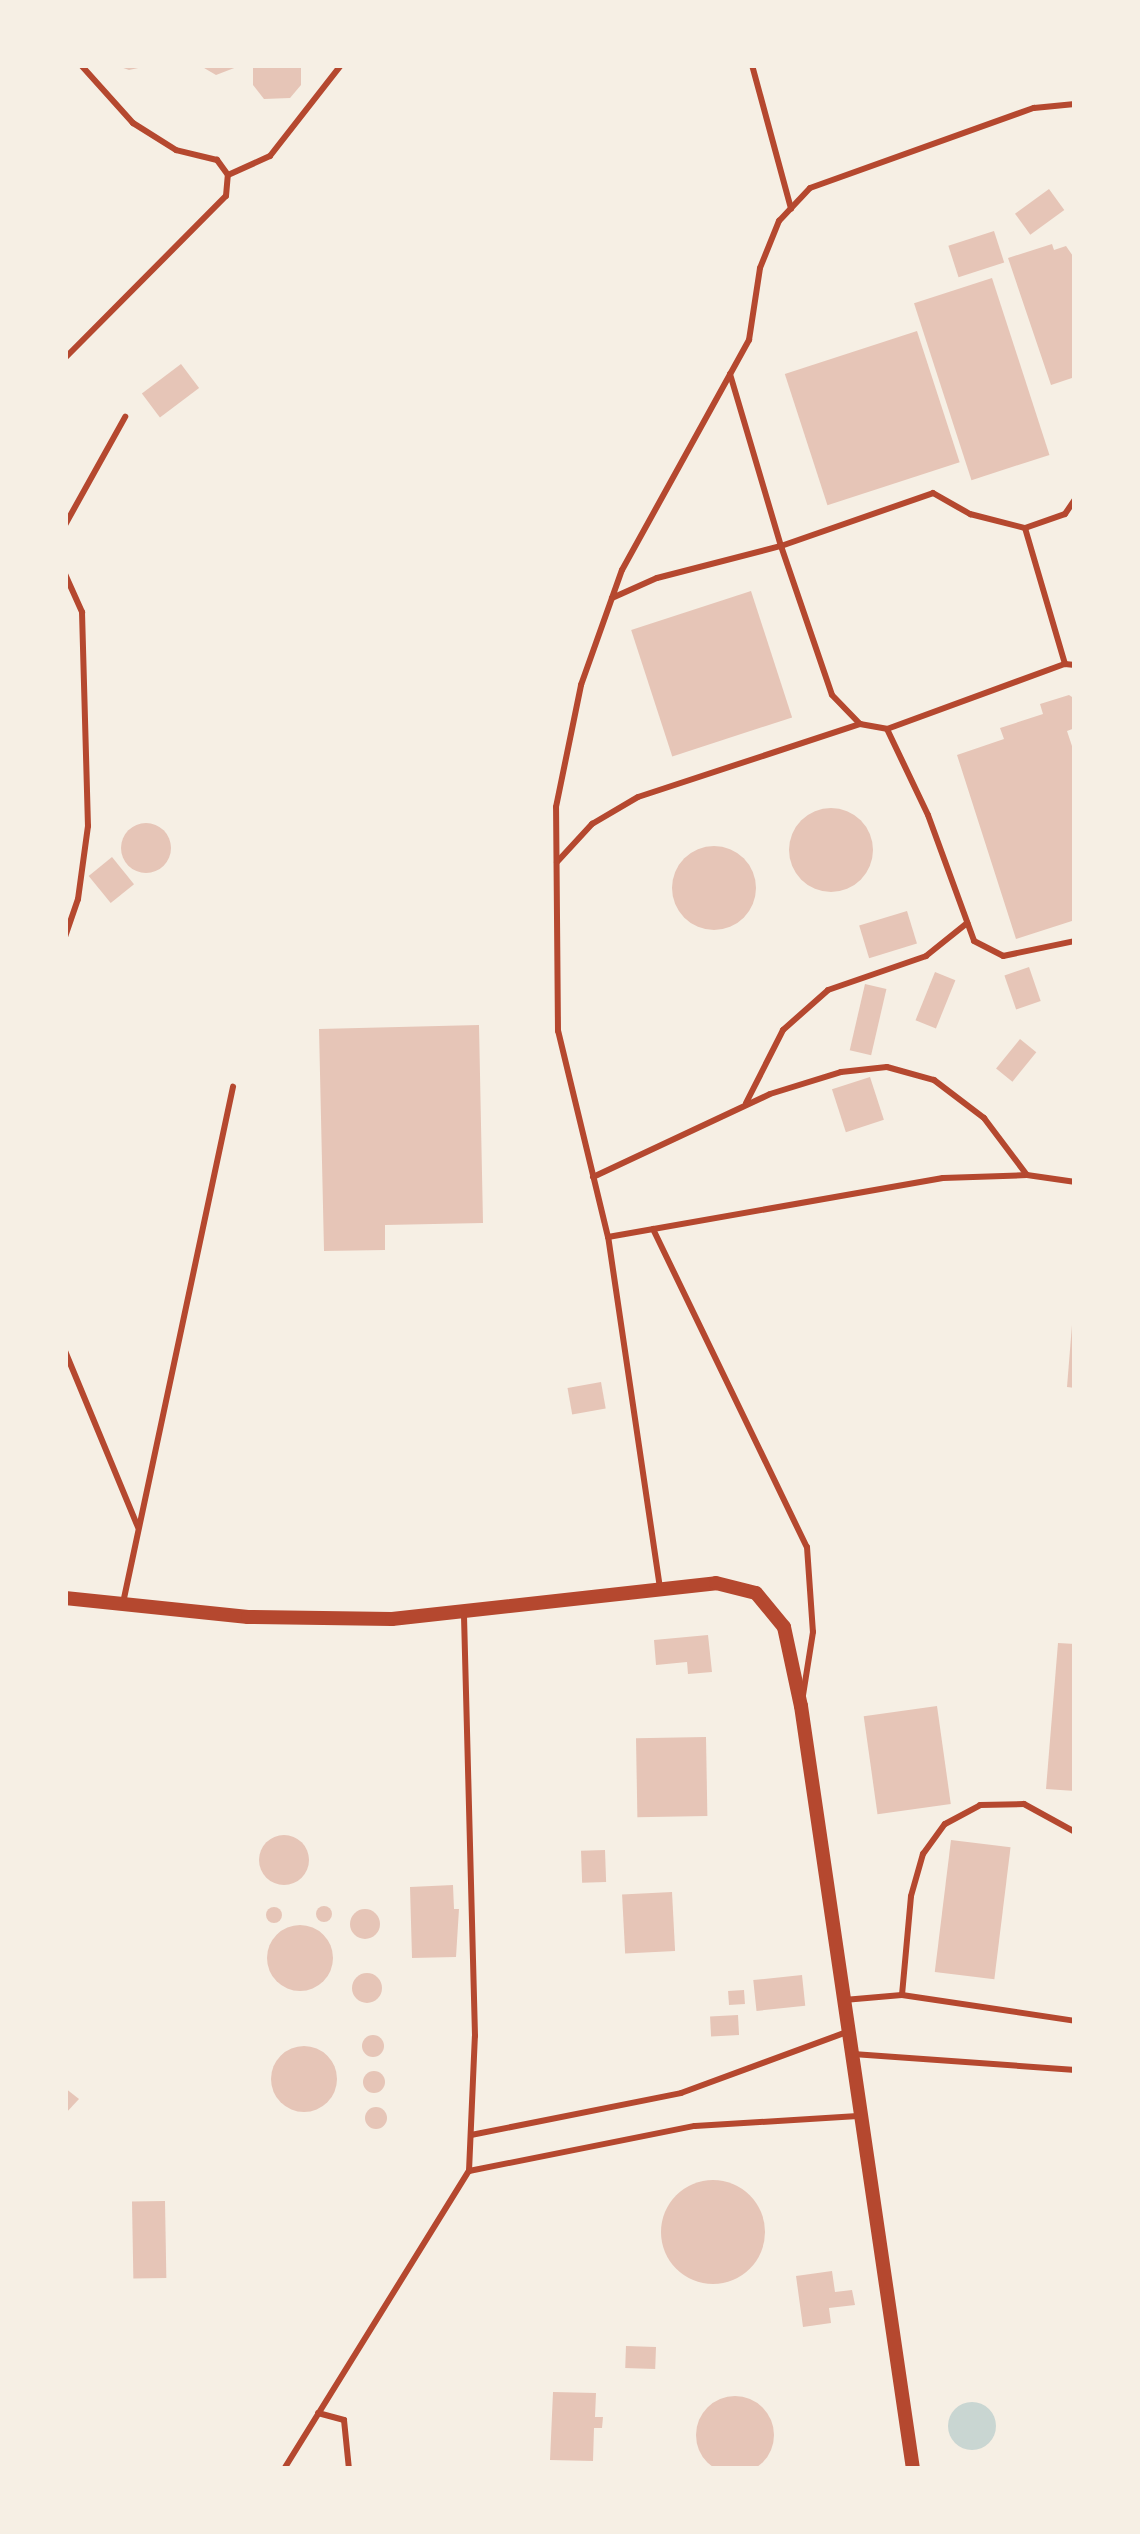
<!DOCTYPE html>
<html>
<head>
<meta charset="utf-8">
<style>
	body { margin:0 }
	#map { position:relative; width:1140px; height:2534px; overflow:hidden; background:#f6efe4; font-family:"Public Sans",sans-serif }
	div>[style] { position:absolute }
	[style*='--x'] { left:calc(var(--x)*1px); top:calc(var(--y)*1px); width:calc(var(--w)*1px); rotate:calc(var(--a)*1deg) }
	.water>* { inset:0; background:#c9d6d2 }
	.round { border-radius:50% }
	.building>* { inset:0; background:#e6c5b7; transform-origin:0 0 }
	.service>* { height:6px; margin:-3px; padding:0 3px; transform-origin:3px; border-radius:3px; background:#b5482f }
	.tertiary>* { height:14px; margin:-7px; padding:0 7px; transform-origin:7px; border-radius:7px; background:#b5482f }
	span { translate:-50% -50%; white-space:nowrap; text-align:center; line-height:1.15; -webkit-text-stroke:10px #f6efe4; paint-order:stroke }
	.frame { position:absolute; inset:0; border:68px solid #f6efe4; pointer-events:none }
</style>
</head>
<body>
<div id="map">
	<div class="water">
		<i class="round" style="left:948px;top:2402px;width:48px;height:48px"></i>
	</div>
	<div class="building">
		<i style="clip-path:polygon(115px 65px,152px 65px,129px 70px)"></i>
		<i style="clip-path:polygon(199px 65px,242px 65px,216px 75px)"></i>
		<i style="clip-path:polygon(253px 65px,301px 65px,301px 85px,290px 98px,264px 99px,253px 85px)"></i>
		<i style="left:1049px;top:189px;width:26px;height:42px;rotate:54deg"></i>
		<i style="left:994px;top:231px;width:33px;height:48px;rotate:72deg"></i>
		<i style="clip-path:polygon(1052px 244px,1054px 250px,1066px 246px,1075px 259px,1075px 377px,1051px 385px,1008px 258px)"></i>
		<i style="left:992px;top:278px;width:186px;height:82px;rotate:72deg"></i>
		<i style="left:917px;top:331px;width:138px;height:139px;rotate:72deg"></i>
		<i style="left:181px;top:364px;width:30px;height:49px;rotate:53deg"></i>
		<i style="left:751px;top:591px;width:133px;height:126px;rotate:72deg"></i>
		<i style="clip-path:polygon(1069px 695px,1075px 699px,1075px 728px,1067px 731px,1075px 755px,1075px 920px,1016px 939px,957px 755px,1004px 739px,1000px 728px,1043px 714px,1040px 704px)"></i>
		<i class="round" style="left:789px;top:808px;width:84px;height:84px"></i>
		<i class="round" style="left:121px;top:823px;width:50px;height:50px"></i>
		<i class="round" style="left:672px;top:846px;width:84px;height:84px"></i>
		<i style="left:112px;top:857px;width:35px;height:30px;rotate:51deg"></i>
		<i style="left:907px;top:911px;width:34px;height:50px;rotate:73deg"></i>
		<i style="left:1029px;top:967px;width:36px;height:26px;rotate:71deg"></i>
		<i style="left:935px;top:972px;width:22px;height:52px;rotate:22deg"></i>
		<i style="left:865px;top:984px;width:22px;height:68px;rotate:13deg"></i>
		<i style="clip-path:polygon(479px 1025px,483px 1223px,385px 1225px,385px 1250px,324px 1251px,319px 1029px)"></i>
		<i style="left:1020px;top:1039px;width:21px;height:38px;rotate:39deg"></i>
		<i style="left:870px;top:1077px;width:45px;height:40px;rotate:72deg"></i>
		<i style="clip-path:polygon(1072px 1325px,1075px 1325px,1075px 1388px,1067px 1387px)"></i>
		<i style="left:601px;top:1382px;width:27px;height:34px;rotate:80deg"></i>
		<i style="clip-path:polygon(708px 1635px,712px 1672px,688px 1674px,687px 1662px,656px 1665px,654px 1640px)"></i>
		<i style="clip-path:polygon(1058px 1643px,1075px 1644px,1075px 1791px,1046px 1789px)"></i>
		<i style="left:937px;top:1706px;width:99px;height:74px;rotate:82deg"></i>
		<i style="left:706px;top:1737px;width:79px;height:70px;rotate:89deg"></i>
		<i class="round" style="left:259px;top:1835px;width:50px;height:50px"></i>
		<i style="left:951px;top:1840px;width:60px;height:133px;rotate:7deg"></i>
		<i style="left:605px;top:1850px;width:32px;height:24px;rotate:88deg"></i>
		<i style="clip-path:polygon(453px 1885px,454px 1909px,459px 1909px,456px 1957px,412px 1958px,410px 1887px)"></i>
		<i style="left:672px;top:1892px;width:59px;height:50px;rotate:87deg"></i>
		<i class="round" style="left:316px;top:1906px;width:16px;height:16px"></i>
		<i class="round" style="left:266px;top:1907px;width:16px;height:16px"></i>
		<i class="round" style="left:350px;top:1909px;width:30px;height:30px"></i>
		<i class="round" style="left:267px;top:1925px;width:66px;height:66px"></i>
		<i class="round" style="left:352px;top:1973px;width:30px;height:30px"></i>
		<i style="left:802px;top:1975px;width:31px;height:49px;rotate:84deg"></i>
		<i style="left:744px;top:1990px;width:14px;height:16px;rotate:86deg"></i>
		<i style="left:738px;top:2015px;width:20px;height:28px;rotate:87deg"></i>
		<i class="round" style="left:362px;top:2035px;width:22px;height:22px"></i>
		<i class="round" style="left:271px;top:2046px;width:66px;height:66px"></i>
		<i class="round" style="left:363px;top:2071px;width:22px;height:22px"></i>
		<i style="clip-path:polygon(65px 2088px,79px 2099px,65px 2114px)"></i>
		<i class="round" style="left:365px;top:2107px;width:22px;height:22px"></i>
		<i class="round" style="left:661px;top:2180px;width:104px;height:104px"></i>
		<i style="left:165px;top:2201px;width:77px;height:33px;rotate:89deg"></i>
		<i style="clip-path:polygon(832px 2271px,835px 2292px,852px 2290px,855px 2305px,829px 2308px,831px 2323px,803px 2327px,796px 2276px)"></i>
		<i style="left:626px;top:2346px;width:30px;height:22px;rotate:2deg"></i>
		<i style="clip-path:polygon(553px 2392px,596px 2393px,595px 2417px,603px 2417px,602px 2428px,594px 2428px,593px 2461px,550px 2460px)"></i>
		<i class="round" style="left:696px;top:2396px;width:78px;height:78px"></i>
	</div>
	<div class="service">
		<i style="--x:752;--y:65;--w:149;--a:74.8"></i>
		<i style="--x:228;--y:175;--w:46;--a:-24.3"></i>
		<i style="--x:270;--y:156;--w:115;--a:-52"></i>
		<i style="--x:65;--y:358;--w:228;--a:-45.2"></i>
		<i style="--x:226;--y:196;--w:21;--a:-85"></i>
		<i style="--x:228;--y:175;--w:19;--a:-126"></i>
		<i style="--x:217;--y:160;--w:42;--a:-166.3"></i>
		<i style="--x:176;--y:150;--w:51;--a:-147.9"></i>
		<i style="--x:133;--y:123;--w:78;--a:-131.9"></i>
		<i style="--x:730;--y:374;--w:179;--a:73.5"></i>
		<i style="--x:781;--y:546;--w:161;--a:-19.2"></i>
		<i style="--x:933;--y:493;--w:43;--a:29.6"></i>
		<i style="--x:970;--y:514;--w:57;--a:14.3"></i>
		<i style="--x:1025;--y:528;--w:42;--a:-19.3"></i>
		<i style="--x:1065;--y:514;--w:18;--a:-56"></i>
		<i style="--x:65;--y:525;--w:124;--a:-60.9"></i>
		<i style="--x:1025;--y:528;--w:142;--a:73.6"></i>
		<i style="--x:1065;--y:664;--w:10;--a:6"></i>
		<i style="--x:65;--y:574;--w:42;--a:65.9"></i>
		<i style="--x:82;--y:612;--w:214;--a:88.4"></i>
		<i style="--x:88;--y:826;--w:74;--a:97.8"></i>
		<i style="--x:78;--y:899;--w:40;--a:108.9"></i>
		<i style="--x:612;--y:598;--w:49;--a:-24"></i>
		<i style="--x:657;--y:578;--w:128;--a:-14.5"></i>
		<i style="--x:781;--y:546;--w:157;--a:71.1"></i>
		<i style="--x:832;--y:695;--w:40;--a:46"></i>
		<i style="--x:860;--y:724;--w:27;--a:10"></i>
		<i style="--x:887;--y:729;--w:95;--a:64.5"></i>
		<i style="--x:928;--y:815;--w:134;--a:69.9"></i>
		<i style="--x:974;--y:941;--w:33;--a:27"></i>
		<i style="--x:1003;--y:956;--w:74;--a:-11.8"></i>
		<i style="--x:887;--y:729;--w:189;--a:-20.1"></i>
		<i style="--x:557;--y:862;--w:52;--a:-47.4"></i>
		<i style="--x:592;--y:824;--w:53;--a:-30.4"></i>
		<i style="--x:638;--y:797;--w:234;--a:-18.2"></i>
		<i style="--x:746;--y:1103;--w:82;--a:-63.1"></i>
		<i style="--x:783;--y:1030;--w:60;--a:-41.6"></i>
		<i style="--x:828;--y:990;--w:104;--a:-19.1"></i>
		<i style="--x:926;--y:956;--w:53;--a:-38.8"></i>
		<i style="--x:593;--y:1177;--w:195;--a:-25.1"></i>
		<i style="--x:770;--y:1094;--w:74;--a:-17.2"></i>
		<i style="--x:841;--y:1072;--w:46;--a:-6.2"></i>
		<i style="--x:887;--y:1067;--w:49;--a:15.5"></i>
		<i style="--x:934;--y:1080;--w:63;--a:37.2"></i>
		<i style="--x:984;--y:1118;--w:71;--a:53"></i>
		<i style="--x:653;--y:1229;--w:353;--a:64.2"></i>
		<i style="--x:807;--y:1547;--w:85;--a:86"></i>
		<i style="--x:813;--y:1632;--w:64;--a:99"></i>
		<i style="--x:608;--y:1237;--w:340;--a:-10"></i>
		<i style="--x:943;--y:1178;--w:84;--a:-2"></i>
		<i style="--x:1027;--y:1175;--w:49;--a:8.3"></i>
		<i style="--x:65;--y:1351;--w:191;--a:67.5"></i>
		<i style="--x:660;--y:1588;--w:355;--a:-98.4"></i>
		<i style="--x:608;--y:1237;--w:212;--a:-103.6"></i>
		<i style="--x:558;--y:1031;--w:224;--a:-90.5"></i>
		<i style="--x:556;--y:807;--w:125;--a:-78.4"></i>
		<i style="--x:581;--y:685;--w:122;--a:-70.4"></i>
		<i style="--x:622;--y:570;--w:263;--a:-61.1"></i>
		<i style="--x:749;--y:340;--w:73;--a:-81.3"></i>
		<i style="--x:760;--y:268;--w:51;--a:-68"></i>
		<i style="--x:779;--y:221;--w:45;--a:-46.8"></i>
		<i style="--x:810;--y:188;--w:238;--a:-19.7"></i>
		<i style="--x:1034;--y:108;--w:41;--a:-5.6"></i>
		<i style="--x:123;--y:1603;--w:528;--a:-77.97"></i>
		<i style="--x:902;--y:1995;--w:99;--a:-84.8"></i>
		<i style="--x:911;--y:1896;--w:44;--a:-74.1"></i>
		<i style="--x:923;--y:1854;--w:37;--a:-54"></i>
		<i style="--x:945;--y:1824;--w:40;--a:-28"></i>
		<i style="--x:980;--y:1805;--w:44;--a:-1.3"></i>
		<i style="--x:1024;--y:1804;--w:58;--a:28.8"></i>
		<i style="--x:844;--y:2000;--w:58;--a:-4.9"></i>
		<i style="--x:902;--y:1995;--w:175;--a:8.5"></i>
		<i style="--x:853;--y:2054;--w:223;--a:4.1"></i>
		<i style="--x:471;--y:2135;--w:214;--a:-11.3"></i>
		<i style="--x:681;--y:2093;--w:177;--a:-20.2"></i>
		<i style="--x:469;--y:2171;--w:230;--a:-11.3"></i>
		<i style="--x:695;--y:2126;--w:163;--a:-3.5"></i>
		<i style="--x:318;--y:2413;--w:27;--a:15"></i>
		<i style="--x:344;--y:2420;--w:49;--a:84.2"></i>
		<i style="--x:284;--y:2469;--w:351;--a:-58.2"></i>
		<i style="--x:469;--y:2171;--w:135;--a:-87.5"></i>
		<i style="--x:475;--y:2036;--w:423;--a:-91.5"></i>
	</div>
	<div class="tertiary">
		<i style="--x:65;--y:1598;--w:184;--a:5.9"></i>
		<i style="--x:248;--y:1617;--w:144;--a:0.8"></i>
		<i style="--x:392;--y:1619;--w:326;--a:-6.3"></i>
		<i style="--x:716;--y:1583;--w:41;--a:14"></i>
		<i style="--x:756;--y:1593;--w:44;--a:50.5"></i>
		<i style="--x:784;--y:1627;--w:81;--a:77.9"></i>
		<i style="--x:801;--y:1706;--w:771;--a:81.65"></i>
	</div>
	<div class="frame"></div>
</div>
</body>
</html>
